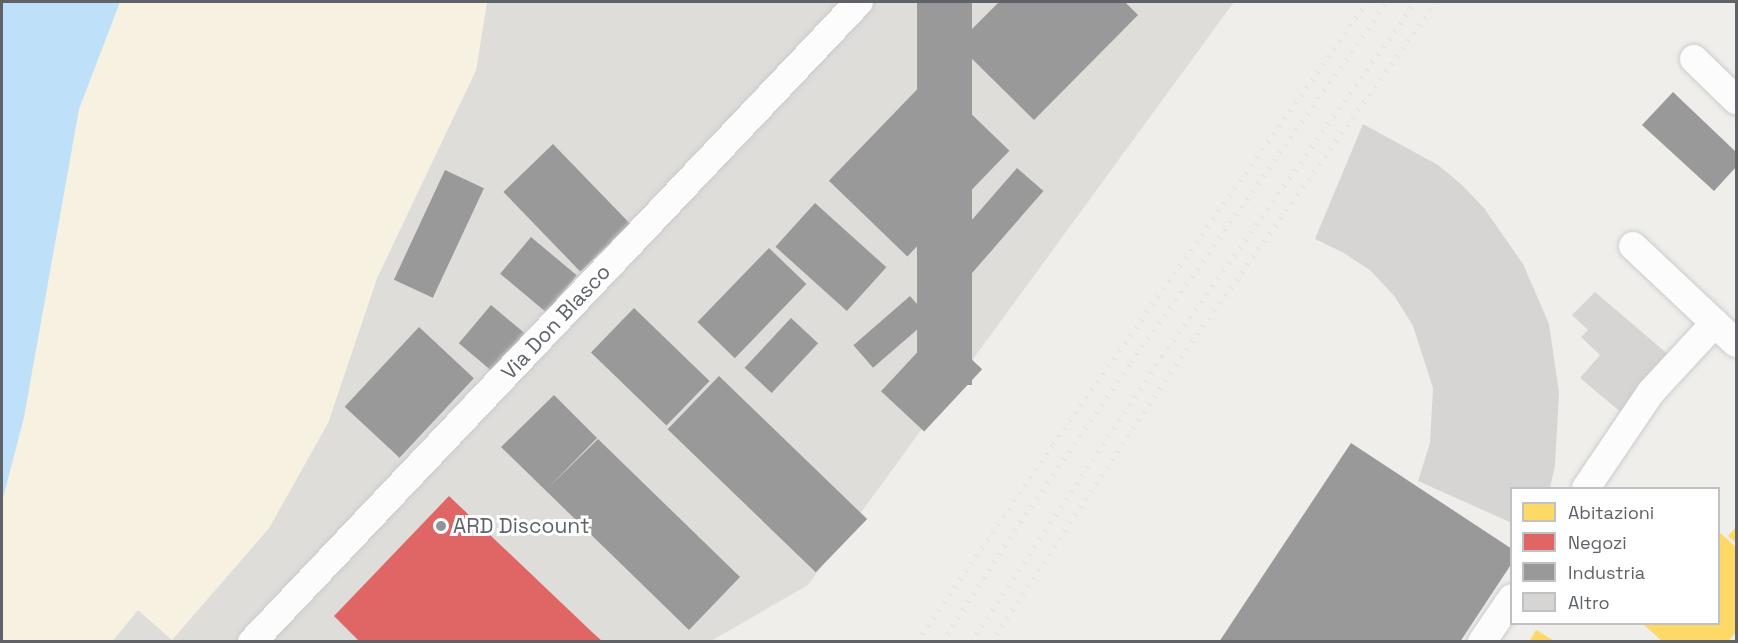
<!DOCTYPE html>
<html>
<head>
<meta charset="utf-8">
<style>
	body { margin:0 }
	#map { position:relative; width:1738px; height:643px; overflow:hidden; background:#efeeea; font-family:"Space Grotesk",sans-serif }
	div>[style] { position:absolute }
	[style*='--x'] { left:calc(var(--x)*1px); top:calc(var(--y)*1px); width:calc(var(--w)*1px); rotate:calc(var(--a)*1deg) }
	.industrial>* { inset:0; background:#dfddda }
	.sand>* { inset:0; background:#f6f1e1 }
	.water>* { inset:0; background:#bfe0f9 }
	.homes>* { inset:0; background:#ffd966 }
	.shops>* { inset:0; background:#e06666 }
	.industry>* { inset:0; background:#999; transform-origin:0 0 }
	.building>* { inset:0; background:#d6d5d3 }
	.roads { filter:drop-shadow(0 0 2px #cbcccc) drop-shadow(0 0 2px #cbcccc) }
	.minor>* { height:28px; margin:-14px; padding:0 14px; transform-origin:14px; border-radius:14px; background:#fdfcfc }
	.rail>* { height:4.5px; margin-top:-2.25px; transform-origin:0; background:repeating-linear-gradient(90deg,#e4e4e4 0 1.5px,transparent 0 9.5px) }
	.dots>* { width:16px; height:16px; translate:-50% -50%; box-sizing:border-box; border:3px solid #fff; border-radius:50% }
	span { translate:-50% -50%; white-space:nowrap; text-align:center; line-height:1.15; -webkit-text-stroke:6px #fff; paint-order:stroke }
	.street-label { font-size:21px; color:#5f6368 }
	.poi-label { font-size:21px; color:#5f6368 }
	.left { translate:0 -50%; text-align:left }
	.frame { position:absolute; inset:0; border:3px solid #5f6368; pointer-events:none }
	.legend { position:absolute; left:1510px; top:487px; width:210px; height:138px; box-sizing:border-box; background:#fff; border:2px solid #bfc1c3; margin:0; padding:8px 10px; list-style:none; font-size:18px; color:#5f6368 }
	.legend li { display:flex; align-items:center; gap:12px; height:30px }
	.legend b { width:30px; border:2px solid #bfc1c3 }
</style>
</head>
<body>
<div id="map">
	<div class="industrial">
		<i style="clip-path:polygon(487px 2px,1234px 2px,808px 585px,711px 641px,112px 642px,138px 610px,172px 640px,269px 528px,328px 423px,377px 278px,476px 70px)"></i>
	</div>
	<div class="sand">
		<i style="clip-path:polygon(120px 2px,487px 2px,476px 70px,377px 278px,328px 423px,269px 528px,172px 640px,138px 610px,112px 641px,2px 642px,2px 502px,24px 417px,79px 109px)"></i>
	</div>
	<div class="water">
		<i style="clip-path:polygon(2px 2px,120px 2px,79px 109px,24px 417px,2px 502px)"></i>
	</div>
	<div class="homes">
		<i style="clip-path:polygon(1736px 527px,1736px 543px,1728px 536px)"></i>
		<i style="clip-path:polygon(1718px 531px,1736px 547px,1736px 632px,1728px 642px,1663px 642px,1643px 624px,1718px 624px)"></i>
		<i style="clip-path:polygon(1536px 630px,1556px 642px,1529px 642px)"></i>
	</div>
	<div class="shops">
		<i style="clip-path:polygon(449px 496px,592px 632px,603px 642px,360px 642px,334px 616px)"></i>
	</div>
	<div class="industry">
		<i style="left:917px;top:2px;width:55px;height:383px"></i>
		<i style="clip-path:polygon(999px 2px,1125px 2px,1138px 15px,1034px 120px,957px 44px)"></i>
		<i style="left:931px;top:75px;width:109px;height:147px;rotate:44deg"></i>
		<i style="clip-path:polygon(1673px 92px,1736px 152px,1736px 167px,1714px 191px,1642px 125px)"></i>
		<i style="left:553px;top:144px;width:111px;height:69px;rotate:46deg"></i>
		<i style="left:1017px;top:168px;width:35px;height:140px;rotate:41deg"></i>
		<i style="left:445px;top:170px;width:43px;height:121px;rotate:25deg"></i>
		<i style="left:815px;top:203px;width:96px;height:59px;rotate:42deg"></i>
		<i style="left:531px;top:237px;width:60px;height:48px;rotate:40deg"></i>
		<i style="left:769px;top:248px;width:52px;height:103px;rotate:44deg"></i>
		<i style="left:910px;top:296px;width:30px;height:75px;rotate:49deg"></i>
		<i style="left:491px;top:305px;width:48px;height:50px;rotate:40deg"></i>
		<i style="left:634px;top:308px;width:105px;height:62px;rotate:44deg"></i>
		<i style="left:791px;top:318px;width:37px;height:68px;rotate:43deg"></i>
		<i style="left:419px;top:327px;width:75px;height:109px;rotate:43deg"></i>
		<i style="left:939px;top:329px;width:59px;height:85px;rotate:43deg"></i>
		<i style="left:719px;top:376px;width:206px;height:74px;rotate:44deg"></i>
		<i style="clip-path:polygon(554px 395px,597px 438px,548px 488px,598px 439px,740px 577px,689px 630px,501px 447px)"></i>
		<i style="clip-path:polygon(1351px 443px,1512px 549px,1512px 563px,1460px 642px,1219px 642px)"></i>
	</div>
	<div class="building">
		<i style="clip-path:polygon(1363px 124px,1438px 165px,1462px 185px,1484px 208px,1523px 264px,1549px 324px,1559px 393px,1555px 465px,1550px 488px,1512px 488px,1512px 523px,1418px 481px,1430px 443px,1433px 388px,1413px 326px,1395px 297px,1371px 271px,1344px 253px,1315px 239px)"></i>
		<i style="clip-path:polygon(1595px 292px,1670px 356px,1622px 413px,1580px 378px,1600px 355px,1581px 337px,1588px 330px,1572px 315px)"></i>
	</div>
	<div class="roads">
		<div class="minor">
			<i style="--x:1694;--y:59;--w:59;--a:44.3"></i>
			<i style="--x:1633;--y:246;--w:141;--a:43.3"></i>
			<i style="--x:1586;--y:488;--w:116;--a:-55.9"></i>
			<i style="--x:1651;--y:392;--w:94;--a:-47.2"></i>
			<i style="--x:252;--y:642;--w:882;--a:-46.52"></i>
			<i style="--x:1482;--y:642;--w:53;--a:-55.7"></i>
		</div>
	</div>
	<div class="rail">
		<i style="--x:917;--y:642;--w:240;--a:-55.5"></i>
		<i style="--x:1053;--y:444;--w:542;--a:-54.61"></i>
		<i style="--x:942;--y:642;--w:143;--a:-57"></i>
		<i style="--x:1020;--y:522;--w:195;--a:-55.2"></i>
		<i style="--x:1131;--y:362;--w:442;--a:-54.6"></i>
		<i style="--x:971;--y:642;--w:344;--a:-56.3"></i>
		<i style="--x:1162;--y:356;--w:435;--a:-54.4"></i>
		<i style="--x:991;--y:642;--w:333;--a:-56.4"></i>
		<i style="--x:1175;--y:365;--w:447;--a:-54.3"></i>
	</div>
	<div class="dots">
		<i style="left:441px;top:526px;background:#919496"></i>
	</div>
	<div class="street-label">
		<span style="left:556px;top:322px;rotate:-47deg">Via Don Blasco</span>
	</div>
	<div class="poi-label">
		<span class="left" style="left:453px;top:526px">ARD Discount</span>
	</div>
	<div class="frame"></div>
	<ul class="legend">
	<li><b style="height:16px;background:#ffd966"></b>Abitazioni</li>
	<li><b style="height:16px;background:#e06666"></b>Negozi</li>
	<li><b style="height:16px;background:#999"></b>Industria</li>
	<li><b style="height:16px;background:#d6d5d3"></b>Altro</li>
	</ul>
</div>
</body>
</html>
